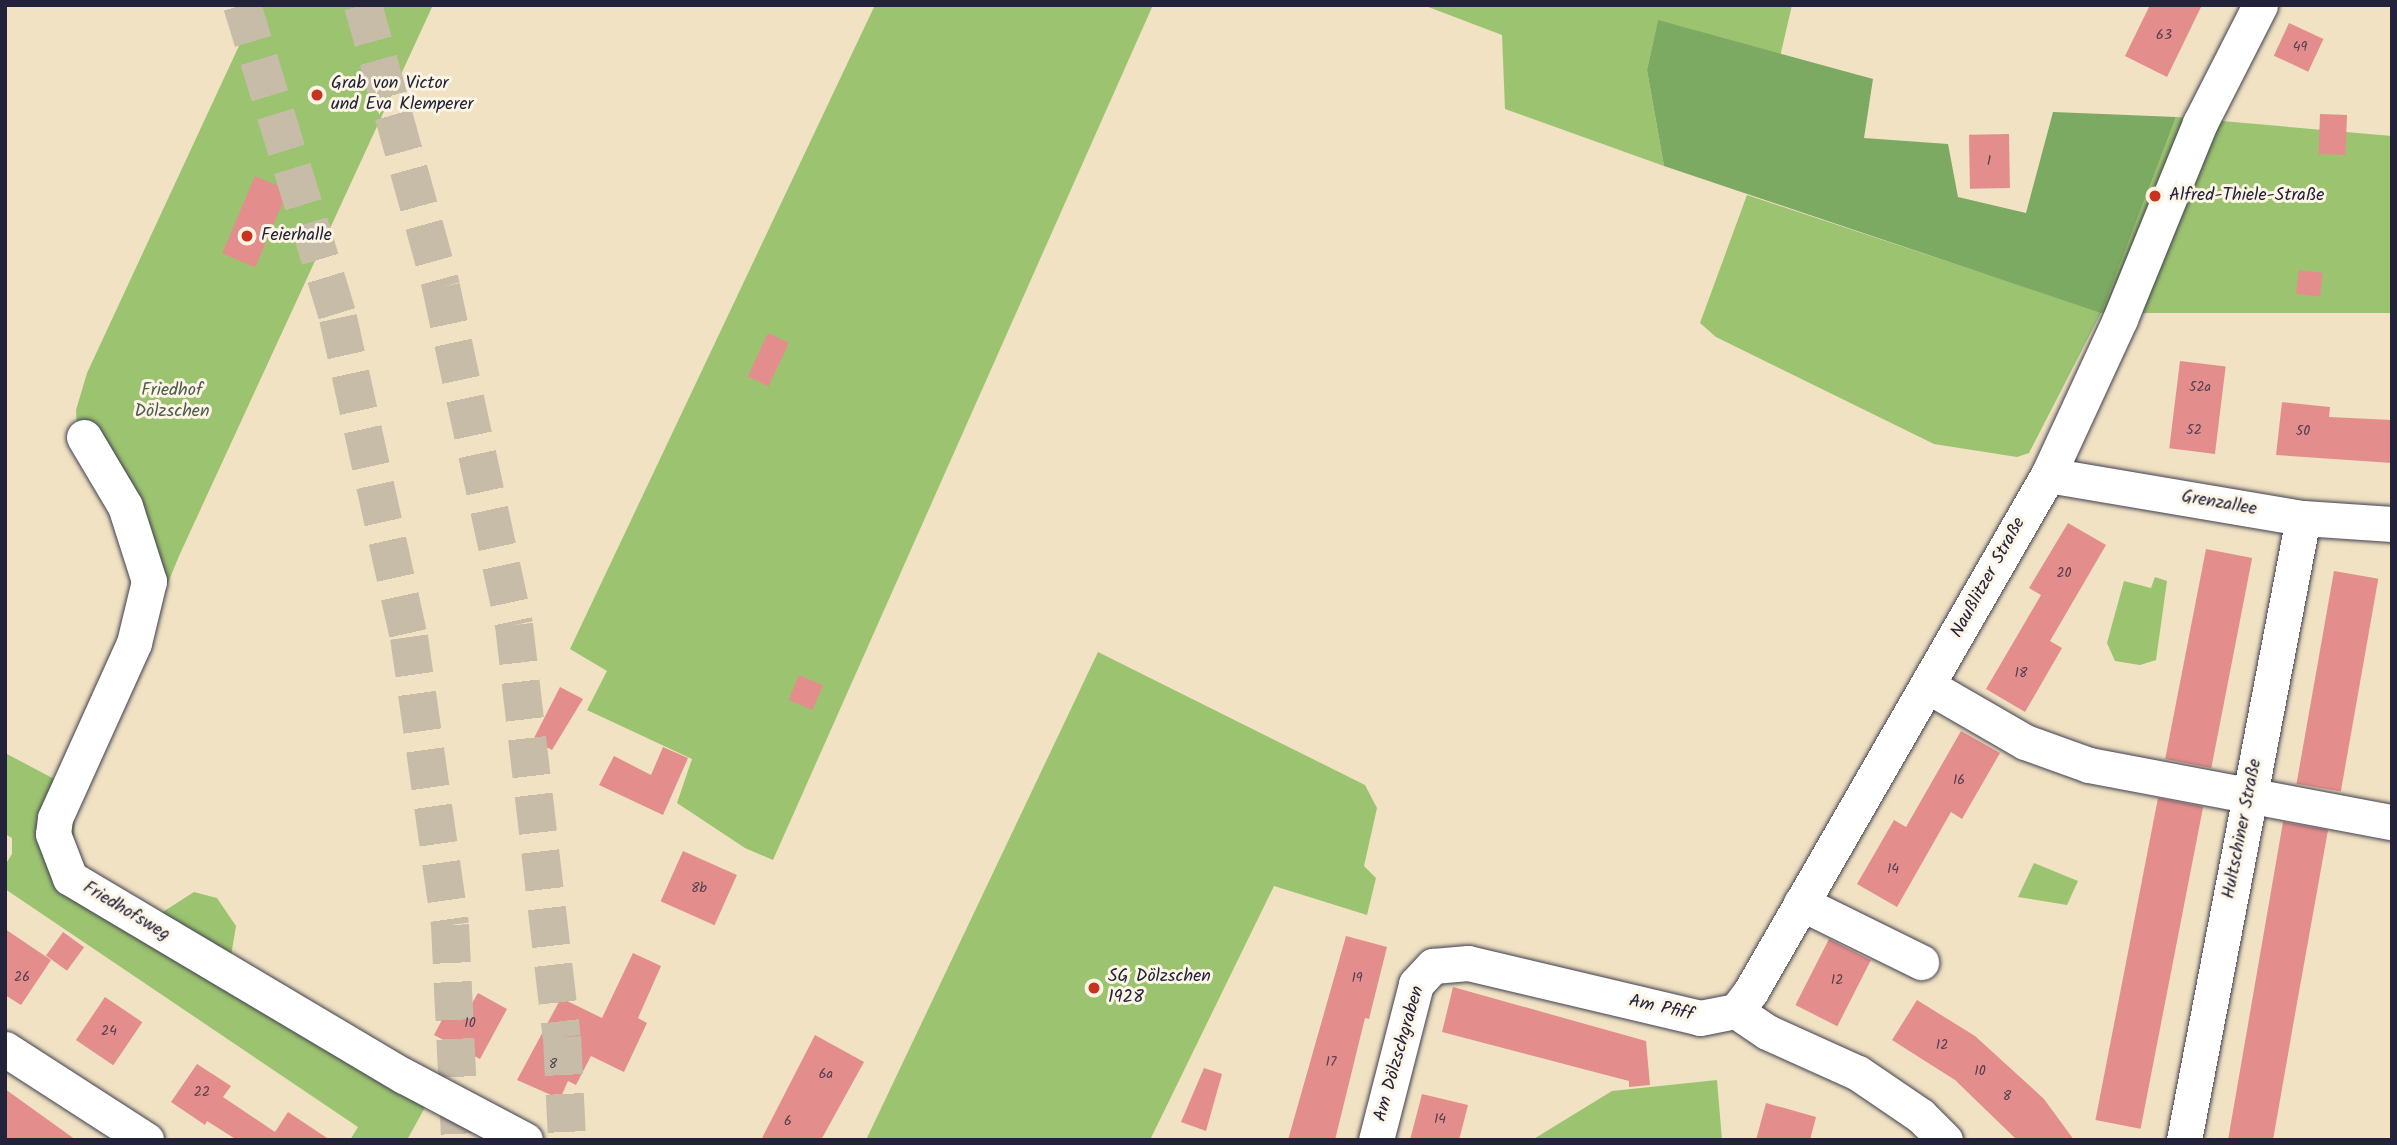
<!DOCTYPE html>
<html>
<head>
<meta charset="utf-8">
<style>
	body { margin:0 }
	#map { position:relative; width:2397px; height:1145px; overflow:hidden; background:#f0e2c3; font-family:Kalam,sans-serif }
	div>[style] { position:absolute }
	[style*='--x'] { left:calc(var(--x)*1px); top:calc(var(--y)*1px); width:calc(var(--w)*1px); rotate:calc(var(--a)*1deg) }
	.green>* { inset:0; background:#9cc470 }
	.forest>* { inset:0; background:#7daa62 }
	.building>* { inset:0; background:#e38e8c; transform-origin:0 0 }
	.highway-tunnel>* { height:38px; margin-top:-19px; transform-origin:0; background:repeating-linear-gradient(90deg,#c7bca8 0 38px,transparent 0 57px) }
	.roads { filter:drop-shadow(0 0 2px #413f4f) drop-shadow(0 0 2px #413f4f) }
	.minor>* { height:35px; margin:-17.5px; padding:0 17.5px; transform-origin:17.5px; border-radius:17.5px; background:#fff }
	.dots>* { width:19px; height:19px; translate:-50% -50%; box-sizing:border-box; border:4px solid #fcf5e5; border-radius:50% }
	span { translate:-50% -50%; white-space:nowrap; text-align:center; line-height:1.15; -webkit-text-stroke:6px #fcf5e5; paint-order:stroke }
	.number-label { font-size:14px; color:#523d4f }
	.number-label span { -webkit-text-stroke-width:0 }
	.poi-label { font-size:18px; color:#22223b }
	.left { translate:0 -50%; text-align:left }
	.park-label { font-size:18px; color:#4d5b4e }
	.street-label { font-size:18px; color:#22223b }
	.frame { position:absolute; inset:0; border:7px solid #22223b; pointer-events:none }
</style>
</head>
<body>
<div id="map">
	<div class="green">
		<i style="clip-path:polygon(258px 5px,433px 5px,179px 556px,75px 810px,74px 842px,84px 869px,158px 915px,194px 892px,217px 898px,236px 926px,230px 962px,439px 1082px,407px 1140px,350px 1140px,358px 1127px,5px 889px,5px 865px,12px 854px,12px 838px,5px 834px,5px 753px,60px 782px,134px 610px,136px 558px,78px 444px,76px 410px,87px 373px)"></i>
		<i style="clip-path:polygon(875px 5px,1153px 5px,773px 860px,745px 848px,677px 803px,692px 759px,587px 710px,607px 671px,570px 649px)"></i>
		<i style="clip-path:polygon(1423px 5px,1792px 5px,1780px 57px,1658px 21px,1647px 70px,1664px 166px,1505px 109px,1502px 35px)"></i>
		<i style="clip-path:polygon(2176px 117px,2392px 136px,2392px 313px,2101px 313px,2029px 453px,2017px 457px,1934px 444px,1716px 337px,1700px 323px,1747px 195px,2100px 312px)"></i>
		<i style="clip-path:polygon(2155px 577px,2167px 581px,2156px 660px,2140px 665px,2115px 661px,2107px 643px,2124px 581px,2151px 588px)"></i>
		<i style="clip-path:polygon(1098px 652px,1365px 785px,1377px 808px,1364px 866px,1376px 878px,1367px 915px,1274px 886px,1150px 1140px,866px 1140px)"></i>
		<i style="clip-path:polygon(2034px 863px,2078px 881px,2067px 905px,2018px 897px)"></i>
		<i style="clip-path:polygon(1717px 1080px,1722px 1140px,1532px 1140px,1612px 1091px)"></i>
	</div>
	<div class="forest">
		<i style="clip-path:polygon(1658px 20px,1873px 79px,1864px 138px,1948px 144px,1958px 197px,2026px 213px,2053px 112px,2176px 117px,2101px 313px,1664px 166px,1647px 70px)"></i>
	</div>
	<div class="building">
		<i style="clip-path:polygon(2150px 5px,2202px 5px,2167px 77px,2125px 56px)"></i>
		<i style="left:2289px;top:23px;width:38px;height:36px;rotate:25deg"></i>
		<i style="left:2320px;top:114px;width:27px;height:40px;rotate:2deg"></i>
		<i style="left:2009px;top:134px;width:54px;height:40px;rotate:89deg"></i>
		<i style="left:255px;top:176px;width:36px;height:84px;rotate:23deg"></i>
		<i style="left:2299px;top:270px;width:24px;height:24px;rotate:7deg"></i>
		<i style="left:768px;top:333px;width:23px;height:48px;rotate:25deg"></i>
		<i style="left:2180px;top:361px;width:46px;height:88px;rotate:7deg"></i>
		<i style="clip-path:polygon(2282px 402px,2330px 407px,2329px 417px,2392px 420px,2392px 463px,2276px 455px)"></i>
		<i style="clip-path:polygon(2068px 523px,2106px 545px,2050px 641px,2062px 648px,2025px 712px,1986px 689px,2041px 595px,2029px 588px)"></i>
		<i style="left:2206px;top:549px;width:47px;height:214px;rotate:11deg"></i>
		<i style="left:2334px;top:571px;width:45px;height:216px;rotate:10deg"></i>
		<i style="left:799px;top:675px;width:26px;height:27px;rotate:23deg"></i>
		<i style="clip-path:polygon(560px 687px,583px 699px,552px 750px,533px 740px)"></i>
		<i style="clip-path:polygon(1961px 731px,2000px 753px,1962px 819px,1951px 812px,1897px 907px,1857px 884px,1894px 820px,1906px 827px)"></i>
		<i style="clip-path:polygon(663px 747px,688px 758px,663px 815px,599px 785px,614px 756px,651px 775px)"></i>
		<i style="left:2158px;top:798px;width:46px;height:328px;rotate:11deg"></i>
		<i style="clip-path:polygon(2283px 822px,2328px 830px,2297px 1003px,2273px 1140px,2228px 1140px)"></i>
		<i style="left:683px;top:851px;width:59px;height:55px;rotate:24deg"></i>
		<i style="clip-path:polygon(5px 929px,51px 960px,21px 1005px,5px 995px)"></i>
		<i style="left:63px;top:932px;width:26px;height:29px;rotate:36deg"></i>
		<i style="clip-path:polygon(1346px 936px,1387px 947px,1369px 1019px,1365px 1018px,1335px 1140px,1288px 1140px)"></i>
		<i style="left:1829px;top:939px;width:47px;height:74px;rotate:27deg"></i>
		<i style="clip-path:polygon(633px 953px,661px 966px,638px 1018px,647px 1023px,624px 1072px,591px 1056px,576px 1085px,568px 1081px,560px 1099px,517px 1080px,561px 998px,602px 1018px)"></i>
		<i style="clip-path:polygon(1453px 987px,1646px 1041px,1650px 1085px,1629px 1087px,1629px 1081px,1442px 1032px)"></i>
		<i style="clip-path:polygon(478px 993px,507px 1009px,480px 1059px,434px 1035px,452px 1001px,468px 1010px)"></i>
		<i style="left:105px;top:997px;width:45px;height:52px;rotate:34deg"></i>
		<i style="clip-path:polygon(1917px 1000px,1975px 1036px,2044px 1099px,2074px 1140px,2017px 1140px,1955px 1080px,1892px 1040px)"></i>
		<i style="clip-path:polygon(815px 1035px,864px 1062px,821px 1140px,761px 1140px)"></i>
		<i style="clip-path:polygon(197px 1064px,231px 1086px,223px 1097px,275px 1132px,288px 1112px,330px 1140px,237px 1140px,207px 1121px,205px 1125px,171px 1102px)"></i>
		<i style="clip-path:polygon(1204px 1068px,1222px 1074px,1206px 1131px,1181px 1122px)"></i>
		<i style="clip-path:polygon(5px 1089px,76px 1140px,5px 1140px)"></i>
		<i style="clip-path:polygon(1422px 1094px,1468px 1105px,1459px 1140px,1410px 1140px)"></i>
		<i style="clip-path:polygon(1766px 1103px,1816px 1117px,1810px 1140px,1756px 1140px)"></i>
	</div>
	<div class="highway-tunnel">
		<i style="--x:242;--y:5;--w:327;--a:72.9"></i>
		<i style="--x:338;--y:318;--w:327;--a:77.5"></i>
		<i style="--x:409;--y:637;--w:291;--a:81.9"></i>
		<i style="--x:450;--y:925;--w:215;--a:87.3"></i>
		<i style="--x:363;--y:5;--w:293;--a:74.5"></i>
		<i style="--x:441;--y:287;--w:346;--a:77.8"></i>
		<i style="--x:514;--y:625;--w:415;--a:83.4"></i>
		<i style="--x:562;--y:1037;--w:103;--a:87.2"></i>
	</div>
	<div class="roads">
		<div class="minor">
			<i style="--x:84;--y:437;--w:80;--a:59.3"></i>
			<i style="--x:125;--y:506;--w:79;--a:72.3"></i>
			<i style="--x:149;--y:581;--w:64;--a:103.6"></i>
			<i style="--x:134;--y:643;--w:192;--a:114.3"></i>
			<i style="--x:55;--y:818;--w:16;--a:97"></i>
			<i style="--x:53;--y:834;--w:47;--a:68.9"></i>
			<i style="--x:70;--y:878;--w:388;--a:30.7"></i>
			<i style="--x:404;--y:1076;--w:137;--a:27.9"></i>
			<i style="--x:2048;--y:475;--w:259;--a:9.6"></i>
			<i style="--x:2303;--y:518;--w:89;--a:3.9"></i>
			<i style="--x:1928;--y:686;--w:112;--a:30"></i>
			<i style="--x:2025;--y:742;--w:68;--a:19.8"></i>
			<i style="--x:2089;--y:765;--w:308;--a:10.7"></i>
			<i style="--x:1801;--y:903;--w:134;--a:26.2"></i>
			<i style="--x:1736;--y:1011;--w:25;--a:-53"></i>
			<i style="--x:1751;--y:991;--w:595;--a:-60.08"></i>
			<i style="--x:2048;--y:475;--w:172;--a:-65.2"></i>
			<i style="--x:2120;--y:319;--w:212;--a:-67.8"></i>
			<i style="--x:2200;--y:123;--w:132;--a:-63"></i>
			<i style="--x:5;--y:1049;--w:168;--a:32.8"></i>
			<i style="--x:1376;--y:1140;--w:161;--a:-75.6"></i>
			<i style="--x:1416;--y:984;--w:25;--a:-47"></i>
			<i style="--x:1433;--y:966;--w:35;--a:-5"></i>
			<i style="--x:1468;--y:963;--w:238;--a:13.3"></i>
			<i style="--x:1700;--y:1018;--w:37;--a:-11"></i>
			<i style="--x:1736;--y:1011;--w:37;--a:34"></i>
			<i style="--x:1767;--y:1032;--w:100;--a:24.3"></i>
			<i style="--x:1858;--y:1073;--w:76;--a:34.3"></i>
			<i style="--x:1921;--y:1116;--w:34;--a:45"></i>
			<i style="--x:2184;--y:1140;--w:633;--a:-79.17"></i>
		</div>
	</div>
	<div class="dots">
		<i style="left:317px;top:95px;background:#c8321e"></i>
		<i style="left:2155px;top:196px;background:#c8321e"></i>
		<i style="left:247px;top:236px;background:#c8321e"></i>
		<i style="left:1094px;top:988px;background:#c8321e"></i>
	</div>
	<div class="number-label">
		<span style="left:2164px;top:35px">63</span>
		<span style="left:2300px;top:47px">49</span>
		<span style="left:1989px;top:161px">1</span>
		<span style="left:2200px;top:387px">52a</span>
		<span style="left:2194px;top:430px">52</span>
		<span style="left:2303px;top:431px">50</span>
		<span style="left:2064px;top:573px">20</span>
		<span style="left:2021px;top:673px">18</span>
		<span style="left:1959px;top:780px">16</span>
		<span style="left:1893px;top:869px">14</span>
		<span style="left:699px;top:888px">8b</span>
		<span style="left:22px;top:977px">26</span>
		<span style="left:1357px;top:978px">19</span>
		<span style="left:1837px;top:980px">12</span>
		<span style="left:470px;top:1023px">10</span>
		<span style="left:109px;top:1031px">24</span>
		<span style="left:1942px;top:1045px">12</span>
		<span style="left:1331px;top:1062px">17</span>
		<span style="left:553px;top:1064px">8</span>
		<span style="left:1980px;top:1071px">10</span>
		<span style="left:826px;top:1074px">6a</span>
		<span style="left:202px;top:1092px">22</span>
		<span style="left:2007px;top:1096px">8</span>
		<span style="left:1440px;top:1119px">14</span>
		<span style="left:788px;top:1121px">6</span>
	</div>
	<div class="poi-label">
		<span class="left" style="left:331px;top:95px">Grab von Victor<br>und Eva Klemperer</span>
		<span class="left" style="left:2169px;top:196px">Alfred-Thiele-Straße</span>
		<span class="left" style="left:261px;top:236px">Feierhalle</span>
		<span class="left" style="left:1108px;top:988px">SG Dölzschen<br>1928</span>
	</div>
	<div class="park-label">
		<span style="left:172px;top:402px">Friedhof<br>Dölzschen</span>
	</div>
	<div class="street-label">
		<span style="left:2219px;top:504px;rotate:10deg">Grenzallee</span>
		<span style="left:1989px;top:578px;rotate:-61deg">Naußlitzer Straße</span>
		<span style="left:2243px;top:829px;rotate:-79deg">Hultschiner Straße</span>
		<span style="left:126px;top:912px;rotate:31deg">Friedhofsweg</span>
		<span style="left:1661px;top:1009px;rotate:13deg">Am Pfiff</span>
		<span style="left:1400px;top:1054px;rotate:-74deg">Am Dölzschgraben</span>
	</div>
	<div class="frame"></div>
</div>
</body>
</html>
